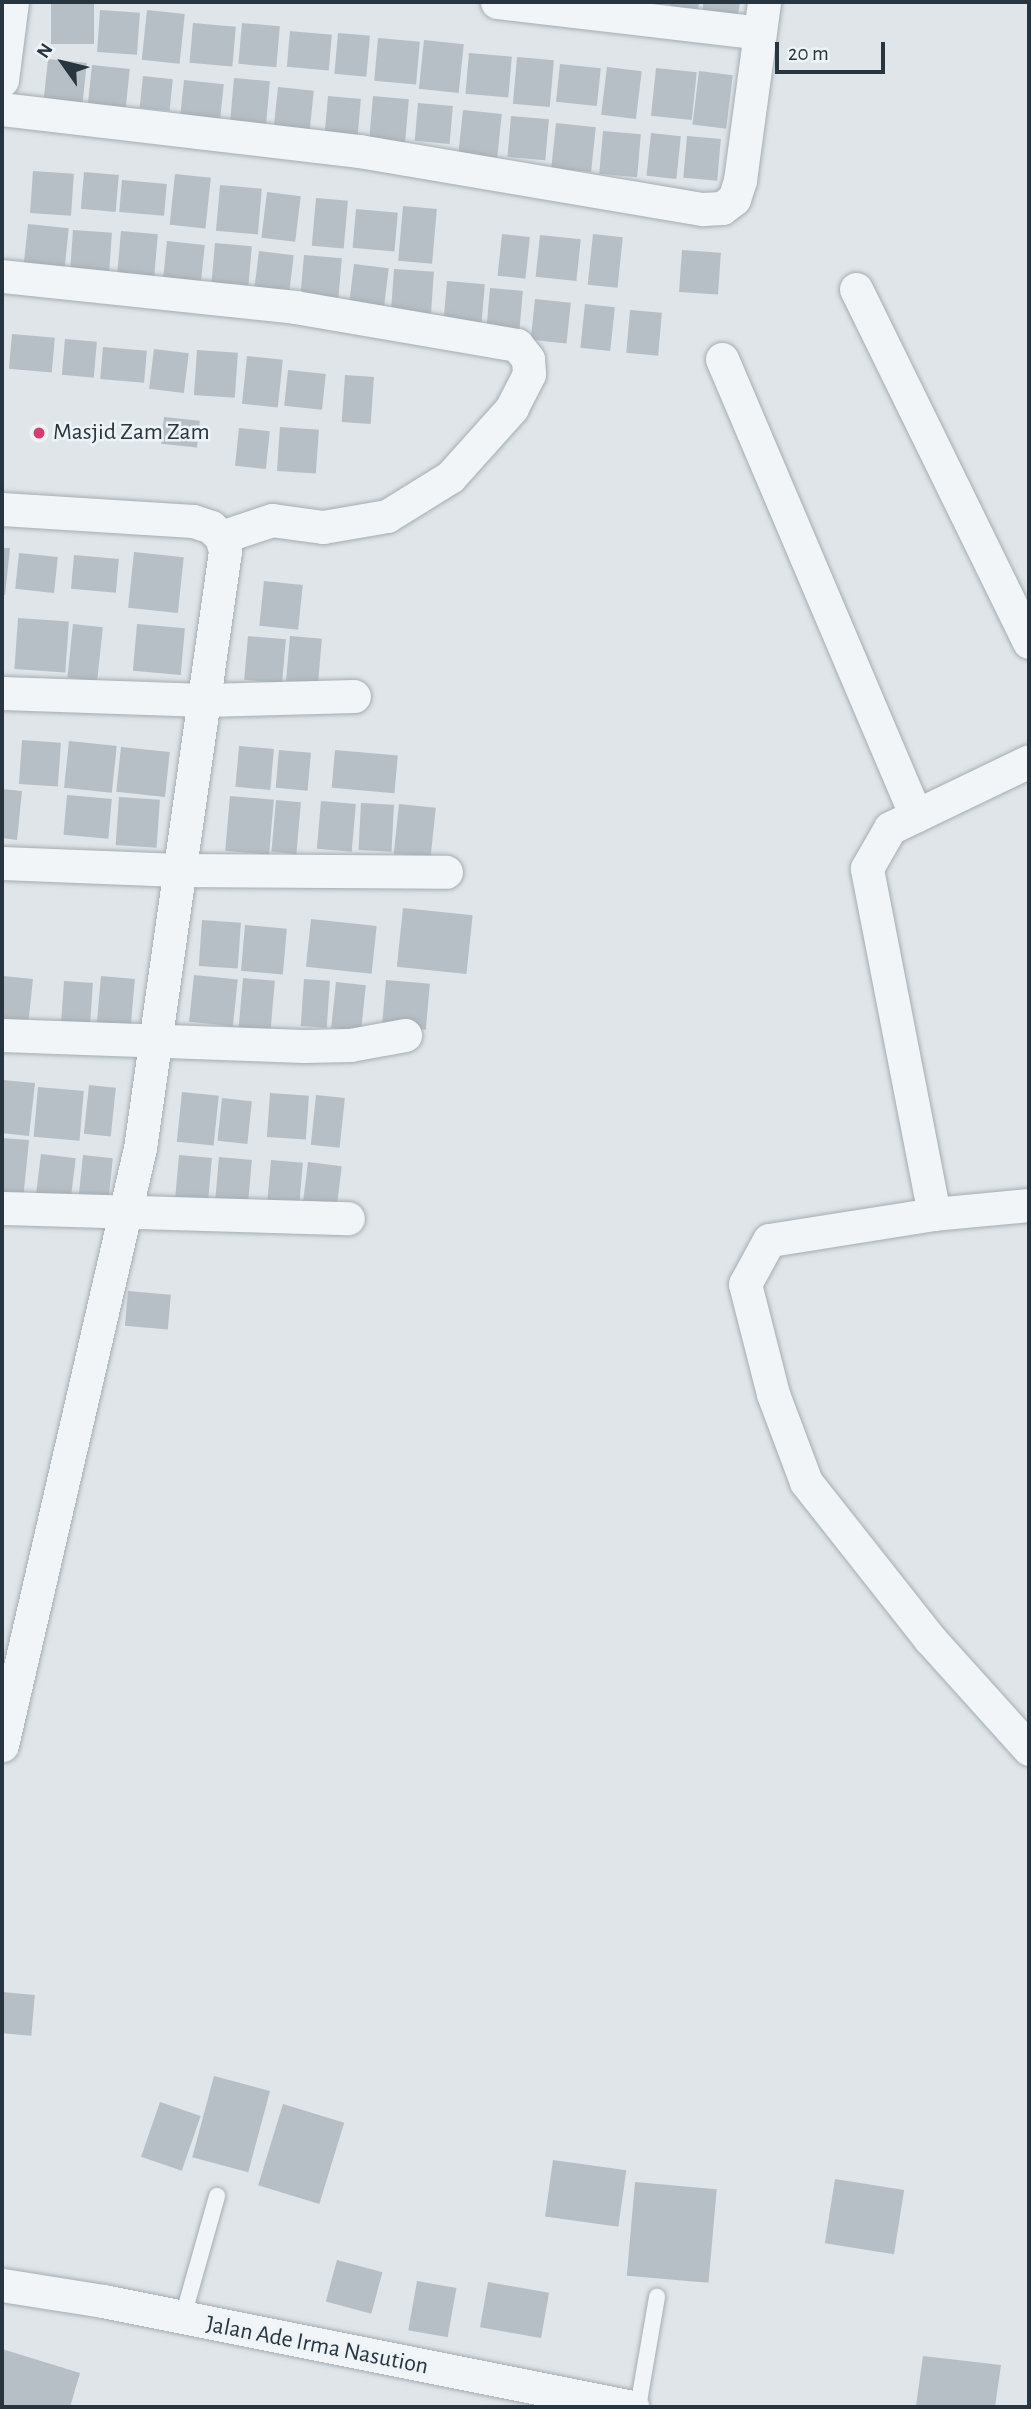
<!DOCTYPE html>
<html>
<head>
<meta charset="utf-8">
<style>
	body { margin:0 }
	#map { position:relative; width:1031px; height:2409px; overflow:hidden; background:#dfe5e9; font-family:"Alegreya Sans",sans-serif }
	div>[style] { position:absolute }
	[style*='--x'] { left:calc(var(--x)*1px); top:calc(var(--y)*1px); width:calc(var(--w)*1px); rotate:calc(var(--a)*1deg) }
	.building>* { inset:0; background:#b6bfc6; transform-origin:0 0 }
	.roads { filter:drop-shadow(0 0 2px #a4adb3) drop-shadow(0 0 2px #a4adb3) }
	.service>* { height:16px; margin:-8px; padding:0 8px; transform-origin:8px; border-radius:8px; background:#f2f5f7 }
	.minor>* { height:33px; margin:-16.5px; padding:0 16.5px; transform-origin:16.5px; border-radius:16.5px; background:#f2f5f7 }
	.dots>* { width:19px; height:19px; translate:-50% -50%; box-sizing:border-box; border:4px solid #eef3f6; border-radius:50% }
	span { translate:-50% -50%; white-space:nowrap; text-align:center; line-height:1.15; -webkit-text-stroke:5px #eef3f6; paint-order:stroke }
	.poi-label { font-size:24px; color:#273541 }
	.left { translate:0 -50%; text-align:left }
	.street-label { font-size:24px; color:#273541 }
	.frame { position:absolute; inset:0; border:4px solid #273541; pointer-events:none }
	.north { position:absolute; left:28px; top:28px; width:70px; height:70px; -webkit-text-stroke:5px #eef3f6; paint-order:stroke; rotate:304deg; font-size:19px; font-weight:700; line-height:28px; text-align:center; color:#273541 }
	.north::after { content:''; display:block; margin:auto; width:24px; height:32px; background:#273541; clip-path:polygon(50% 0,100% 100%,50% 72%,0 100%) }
	.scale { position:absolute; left:775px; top:42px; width:110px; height:32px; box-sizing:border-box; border:4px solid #273541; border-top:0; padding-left:9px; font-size:21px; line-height:24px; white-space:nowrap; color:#273541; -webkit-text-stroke:5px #eef3f6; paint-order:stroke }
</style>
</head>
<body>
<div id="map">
	<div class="building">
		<i style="left:51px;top:2px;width:43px;height:42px"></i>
		<i style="clip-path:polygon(670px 2px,699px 2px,698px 11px,670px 8px)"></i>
		<i style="clip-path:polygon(703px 2px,740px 2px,738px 15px,703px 12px)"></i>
		<i style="left:100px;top:10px;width:40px;height:42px;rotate:4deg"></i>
		<i style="left:147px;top:10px;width:38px;height:50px;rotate:6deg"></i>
		<i style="left:193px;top:23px;width:43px;height:40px;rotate:5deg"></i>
		<i style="left:242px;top:23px;width:38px;height:41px;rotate:5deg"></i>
		<i style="left:290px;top:31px;width:42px;height:36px;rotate:5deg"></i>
		<i style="left:338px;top:33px;width:32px;height:41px;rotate:5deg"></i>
		<i style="left:378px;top:38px;width:42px;height:43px;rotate:5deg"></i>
		<i style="left:424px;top:40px;width:40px;height:49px;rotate:6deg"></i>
		<i style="left:469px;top:53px;width:43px;height:41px;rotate:5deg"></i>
		<i style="left:517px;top:57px;width:37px;height:47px;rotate:5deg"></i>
		<i style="left:48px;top:59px;width:39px;height:46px;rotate:6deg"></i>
		<i style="left:560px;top:64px;width:41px;height:38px;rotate:6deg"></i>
		<i style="left:92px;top:65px;width:38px;height:48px;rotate:6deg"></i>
		<i style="left:607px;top:67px;width:35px;height:48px;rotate:7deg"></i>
		<i style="left:656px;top:68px;width:41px;height:48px;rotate:6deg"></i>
		<i style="left:699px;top:71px;width:34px;height:54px;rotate:7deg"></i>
		<i style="left:143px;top:76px;width:30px;height:32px;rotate:6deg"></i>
		<i style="left:234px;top:78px;width:36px;height:44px;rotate:5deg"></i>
		<i style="left:184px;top:80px;width:40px;height:35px;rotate:6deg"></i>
		<i style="left:278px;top:87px;width:36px;height:41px;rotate:6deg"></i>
		<i style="left:328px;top:96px;width:33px;height:37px;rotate:5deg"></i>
		<i style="left:373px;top:96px;width:36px;height:45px;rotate:5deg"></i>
		<i style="left:418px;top:103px;width:35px;height:38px;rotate:5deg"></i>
		<i style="left:463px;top:110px;width:39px;height:44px;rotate:6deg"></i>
		<i style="left:511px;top:116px;width:38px;height:41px;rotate:5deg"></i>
		<i style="left:556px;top:123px;width:40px;height:45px;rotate:6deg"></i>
		<i style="left:603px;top:131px;width:38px;height:43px;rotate:5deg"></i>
		<i style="left:651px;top:133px;width:30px;height:43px;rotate:6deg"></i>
		<i style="left:687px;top:136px;width:34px;height:42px;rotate:5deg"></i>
		<i style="left:33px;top:171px;width:41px;height:42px;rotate:4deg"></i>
		<i style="left:84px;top:172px;width:35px;height:37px;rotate:5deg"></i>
		<i style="left:175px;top:174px;width:36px;height:51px;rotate:6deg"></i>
		<i style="left:122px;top:180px;width:45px;height:32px;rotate:5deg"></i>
		<i style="left:220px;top:185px;width:42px;height:46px;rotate:5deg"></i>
		<i style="left:267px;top:192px;width:34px;height:46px;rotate:7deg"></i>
		<i style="left:316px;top:198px;width:32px;height:48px;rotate:5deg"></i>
		<i style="left:403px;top:206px;width:34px;height:55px;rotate:5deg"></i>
		<i style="left:356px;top:209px;width:42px;height:39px;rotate:5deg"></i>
		<i style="left:28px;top:224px;width:41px;height:48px;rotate:6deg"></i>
		<i style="left:73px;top:230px;width:39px;height:44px;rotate:4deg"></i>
		<i style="left:121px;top:231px;width:37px;height:47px;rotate:5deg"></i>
		<i style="left:502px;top:234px;width:28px;height:42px;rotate:6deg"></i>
		<i style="left:593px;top:234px;width:30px;height:51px;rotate:6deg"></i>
		<i style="left:540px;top:235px;width:41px;height:42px;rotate:6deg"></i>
		<i style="left:167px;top:241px;width:38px;height:41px;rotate:6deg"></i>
		<i style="left:215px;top:243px;width:37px;height:43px;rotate:5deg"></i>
		<i style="left:682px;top:250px;width:39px;height:42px;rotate:4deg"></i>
		<i style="left:259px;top:251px;width:35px;height:40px;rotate:7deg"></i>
		<i style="left:304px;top:255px;width:38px;height:44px;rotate:5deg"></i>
		<i style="left:354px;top:264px;width:35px;height:41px;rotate:7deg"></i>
		<i style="left:394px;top:269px;width:40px;height:44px;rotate:4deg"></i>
		<i style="left:447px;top:281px;width:38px;height:43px;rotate:5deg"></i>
		<i style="left:490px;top:288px;width:33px;height:42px;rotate:5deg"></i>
		<i style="left:535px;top:299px;width:36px;height:41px;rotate:6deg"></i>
		<i style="left:585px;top:304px;width:30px;height:44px;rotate:6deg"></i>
		<i style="left:630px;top:310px;width:32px;height:43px;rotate:5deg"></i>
		<i style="left:12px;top:334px;width:43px;height:35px;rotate:5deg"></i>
		<i style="left:65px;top:339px;width:32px;height:36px;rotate:5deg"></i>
		<i style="left:103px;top:347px;width:44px;height:32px;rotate:5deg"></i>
		<i style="left:154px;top:349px;width:35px;height:40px;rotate:7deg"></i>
		<i style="left:197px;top:350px;width:41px;height:45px;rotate:4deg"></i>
		<i style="left:247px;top:356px;width:36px;height:48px;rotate:6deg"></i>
		<i style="left:288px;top:370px;width:38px;height:36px;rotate:6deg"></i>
		<i style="left:345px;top:375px;width:29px;height:47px;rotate:4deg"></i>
		<i style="left:164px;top:417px;width:36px;height:27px;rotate:6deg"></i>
		<i style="left:280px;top:427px;width:39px;height:44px;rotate:4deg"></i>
		<i style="left:239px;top:428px;width:31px;height:38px;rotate:6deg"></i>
		<i style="clip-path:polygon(2px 548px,10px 548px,5px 595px,2px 595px)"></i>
		<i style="left:134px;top:552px;width:50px;height:56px;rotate:6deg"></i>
		<i style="left:19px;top:553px;width:39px;height:36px;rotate:6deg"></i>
		<i style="left:74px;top:555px;width:45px;height:34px;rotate:5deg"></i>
		<i style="left:264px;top:581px;width:39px;height:45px;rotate:6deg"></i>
		<i style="left:18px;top:618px;width:51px;height:51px;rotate:4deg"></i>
		<i style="left:73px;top:624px;width:30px;height:54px;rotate:6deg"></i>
		<i style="left:137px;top:624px;width:48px;height:47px;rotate:5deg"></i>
		<i style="left:248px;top:636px;width:38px;height:44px;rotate:5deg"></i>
		<i style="left:290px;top:636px;width:32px;height:45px;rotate:5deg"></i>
		<i style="left:22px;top:740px;width:39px;height:44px;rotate:4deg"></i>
		<i style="left:69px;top:741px;width:48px;height:47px;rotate:6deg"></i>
		<i style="left:239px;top:746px;width:35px;height:41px;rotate:5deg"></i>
		<i style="left:121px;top:747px;width:49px;height:45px;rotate:6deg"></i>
		<i style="left:279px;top:750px;width:32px;height:38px;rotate:5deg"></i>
		<i style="left:335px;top:750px;width:63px;height:38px;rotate:5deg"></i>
		<i style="clip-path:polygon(2px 789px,22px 791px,17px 840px,2px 838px)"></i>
		<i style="left:67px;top:795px;width:45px;height:40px;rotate:5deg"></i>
		<i style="left:230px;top:796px;width:44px;height:55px;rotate:5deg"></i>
		<i style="left:119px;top:797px;width:41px;height:48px;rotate:4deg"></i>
		<i style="left:276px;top:800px;width:25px;height:52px;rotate:5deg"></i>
		<i style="left:321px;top:801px;width:35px;height:48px;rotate:5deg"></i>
		<i style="left:361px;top:803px;width:33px;height:47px;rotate:3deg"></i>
		<i style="left:399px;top:804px;width:37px;height:50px;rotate:6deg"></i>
		<i style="left:403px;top:908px;width:70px;height:59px;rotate:6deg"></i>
		<i style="left:311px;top:919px;width:66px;height:48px;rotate:6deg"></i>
		<i style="left:202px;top:920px;width:39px;height:46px;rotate:4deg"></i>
		<i style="left:245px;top:925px;width:42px;height:46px;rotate:5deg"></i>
		<i style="left:194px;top:975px;width:44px;height:47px;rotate:6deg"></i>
		<i style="clip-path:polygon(3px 976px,33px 979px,28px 1026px,2px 1024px)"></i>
		<i style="left:101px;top:976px;width:34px;height:53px;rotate:5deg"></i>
		<i style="left:243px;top:978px;width:32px;height:52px;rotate:5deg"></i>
		<i style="left:304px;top:979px;width:26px;height:47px;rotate:4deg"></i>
		<i style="left:386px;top:980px;width:44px;height:46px;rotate:5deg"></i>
		<i style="left:64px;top:981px;width:29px;height:47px;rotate:4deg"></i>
		<i style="left:336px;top:982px;width:30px;height:46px;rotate:6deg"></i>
		<i style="clip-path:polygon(2px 1080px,35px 1083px,29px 1136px,2px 1133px)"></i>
		<i style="left:89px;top:1085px;width:27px;height:49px;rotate:6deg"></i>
		<i style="left:38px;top:1087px;width:46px;height:50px;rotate:5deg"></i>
		<i style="left:182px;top:1092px;width:37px;height:50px;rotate:6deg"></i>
		<i style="left:270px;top:1093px;width:39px;height:44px;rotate:4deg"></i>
		<i style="left:316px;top:1095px;width:29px;height:50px;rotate:6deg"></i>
		<i style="left:222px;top:1098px;width:30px;height:43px;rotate:6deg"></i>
		<i style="clip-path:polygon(2px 1138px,29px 1140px,23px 1200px,2px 1198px)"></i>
		<i style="left:41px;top:1154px;width:35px;height:44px;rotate:7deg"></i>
		<i style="left:83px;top:1155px;width:30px;height:43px;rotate:6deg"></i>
		<i style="left:179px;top:1155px;width:33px;height:44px;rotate:5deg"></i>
		<i style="left:219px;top:1157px;width:33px;height:44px;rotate:5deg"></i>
		<i style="left:271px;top:1160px;width:32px;height:43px;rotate:5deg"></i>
		<i style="left:308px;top:1162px;width:34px;height:40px;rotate:7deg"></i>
		<i style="left:128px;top:1291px;width:43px;height:35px;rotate:5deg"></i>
		<i style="left:2px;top:1992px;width:33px;height:41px;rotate:5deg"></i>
		<i style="left:214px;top:2076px;width:58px;height:84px;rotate:15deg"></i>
		<i style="left:160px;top:2102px;width:43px;height:58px;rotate:19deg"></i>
		<i style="left:283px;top:2104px;width:64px;height:85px;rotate:17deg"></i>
		<i style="left:553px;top:2160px;width:74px;height:57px;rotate:8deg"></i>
		<i style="left:835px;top:2179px;width:70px;height:65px;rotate:9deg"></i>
		<i style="left:635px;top:2182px;width:82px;height:94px;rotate:5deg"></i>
		<i style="left:337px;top:2260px;width:47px;height:43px;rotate:15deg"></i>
		<i style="left:417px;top:2281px;width:40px;height:50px;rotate:10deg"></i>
		<i style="left:488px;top:2282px;width:62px;height:46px;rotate:10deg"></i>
		<i style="clip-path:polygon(2px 2349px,80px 2373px,70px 2407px,2px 2407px)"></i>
		<i style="clip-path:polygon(923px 2356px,1001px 2365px,995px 2407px,916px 2406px)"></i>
	</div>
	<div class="roads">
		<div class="service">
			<i style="--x:182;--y:2320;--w:129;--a:-74.2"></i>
			<i style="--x:638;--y:2407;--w:112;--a:-80.2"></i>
		</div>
		<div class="minor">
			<i style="--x:497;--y:2;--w:264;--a:6.7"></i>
			<i style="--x:2;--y:80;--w:79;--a:-82.7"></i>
			<i style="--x:2;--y:109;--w:359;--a:6.7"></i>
			<i style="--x:359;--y:151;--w:349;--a:9.6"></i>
			<i style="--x:703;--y:209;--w:19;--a:-3"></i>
			<i style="--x:722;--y:208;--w:15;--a:-37"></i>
			<i style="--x:734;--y:199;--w:20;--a:-72"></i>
			<i style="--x:740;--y:180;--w:180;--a:-82.3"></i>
			<i style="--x:2;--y:276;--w:295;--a:6"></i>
			<i style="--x:295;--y:307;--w:225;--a:9.7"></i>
			<i style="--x:517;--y:345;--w:18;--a:52"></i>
			<i style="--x:528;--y:359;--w:15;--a:86"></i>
			<i style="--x:529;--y:374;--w:38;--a:117"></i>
			<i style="--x:512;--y:408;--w:93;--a:131.9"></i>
			<i style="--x:450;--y:477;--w:74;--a:148.2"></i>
			<i style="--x:387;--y:516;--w:65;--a:170.2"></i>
			<i style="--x:323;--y:527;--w:51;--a:-172.2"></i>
			<i style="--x:272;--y:520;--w:54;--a:161.6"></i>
			<i style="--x:856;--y:289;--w:393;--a:63.9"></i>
			<i style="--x:722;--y:359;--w:496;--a:67"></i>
			<i style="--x:2;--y:509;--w:191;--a:3.6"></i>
			<i style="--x:193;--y:521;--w:19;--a:18"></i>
			<i style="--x:211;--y:527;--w:14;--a:45"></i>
			<i style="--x:221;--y:537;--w:15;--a:74"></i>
			<i style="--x:225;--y:551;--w:603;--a:98.1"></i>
			<i style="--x:140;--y:1148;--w:613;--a:103.02"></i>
			<i style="--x:2;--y:693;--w:203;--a:2"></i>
			<i style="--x:205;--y:700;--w:149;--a:-1.5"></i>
			<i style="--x:2;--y:863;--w:177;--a:2.3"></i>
			<i style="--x:179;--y:870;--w:267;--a:0.4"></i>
			<i style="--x:2;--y:1035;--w:302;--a:2.1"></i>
			<i style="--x:304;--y:1046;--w:46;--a:-1.2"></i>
			<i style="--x:350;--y:1045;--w:56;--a:-10.3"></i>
			<i style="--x:1029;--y:1205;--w:95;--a:174.6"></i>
			<i style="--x:934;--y:1214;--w:167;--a:171"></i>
			<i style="--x:769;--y:1240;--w:50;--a:118.6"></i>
			<i style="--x:745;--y:1284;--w:114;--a:75.7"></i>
			<i style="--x:773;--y:1394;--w:94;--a:69.4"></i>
			<i style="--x:806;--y:1482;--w:200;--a:51.7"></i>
			<i style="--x:930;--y:1639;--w:148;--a:48"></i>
			<i style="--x:2;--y:1208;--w:346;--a:1.7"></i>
			<i style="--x:934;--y:1214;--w:352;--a:-101"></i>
			<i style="--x:867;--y:868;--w:46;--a:-60.1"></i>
			<i style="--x:890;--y:828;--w:154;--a:-25.7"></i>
			<i style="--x:2;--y:2285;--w:102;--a:9"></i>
			<i style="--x:103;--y:2301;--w:540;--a:11.33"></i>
		</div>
	</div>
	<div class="dots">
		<i style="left:39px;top:433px;background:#d43e71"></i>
	</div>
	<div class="poi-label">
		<span class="left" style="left:53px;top:433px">Masjid Zam Zam</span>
	</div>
	<div class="street-label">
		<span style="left:317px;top:2346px;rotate:11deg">Jalan Ade Irma Nasution</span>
	</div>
	<div class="frame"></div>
	<div class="north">N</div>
	<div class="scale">20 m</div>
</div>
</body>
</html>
